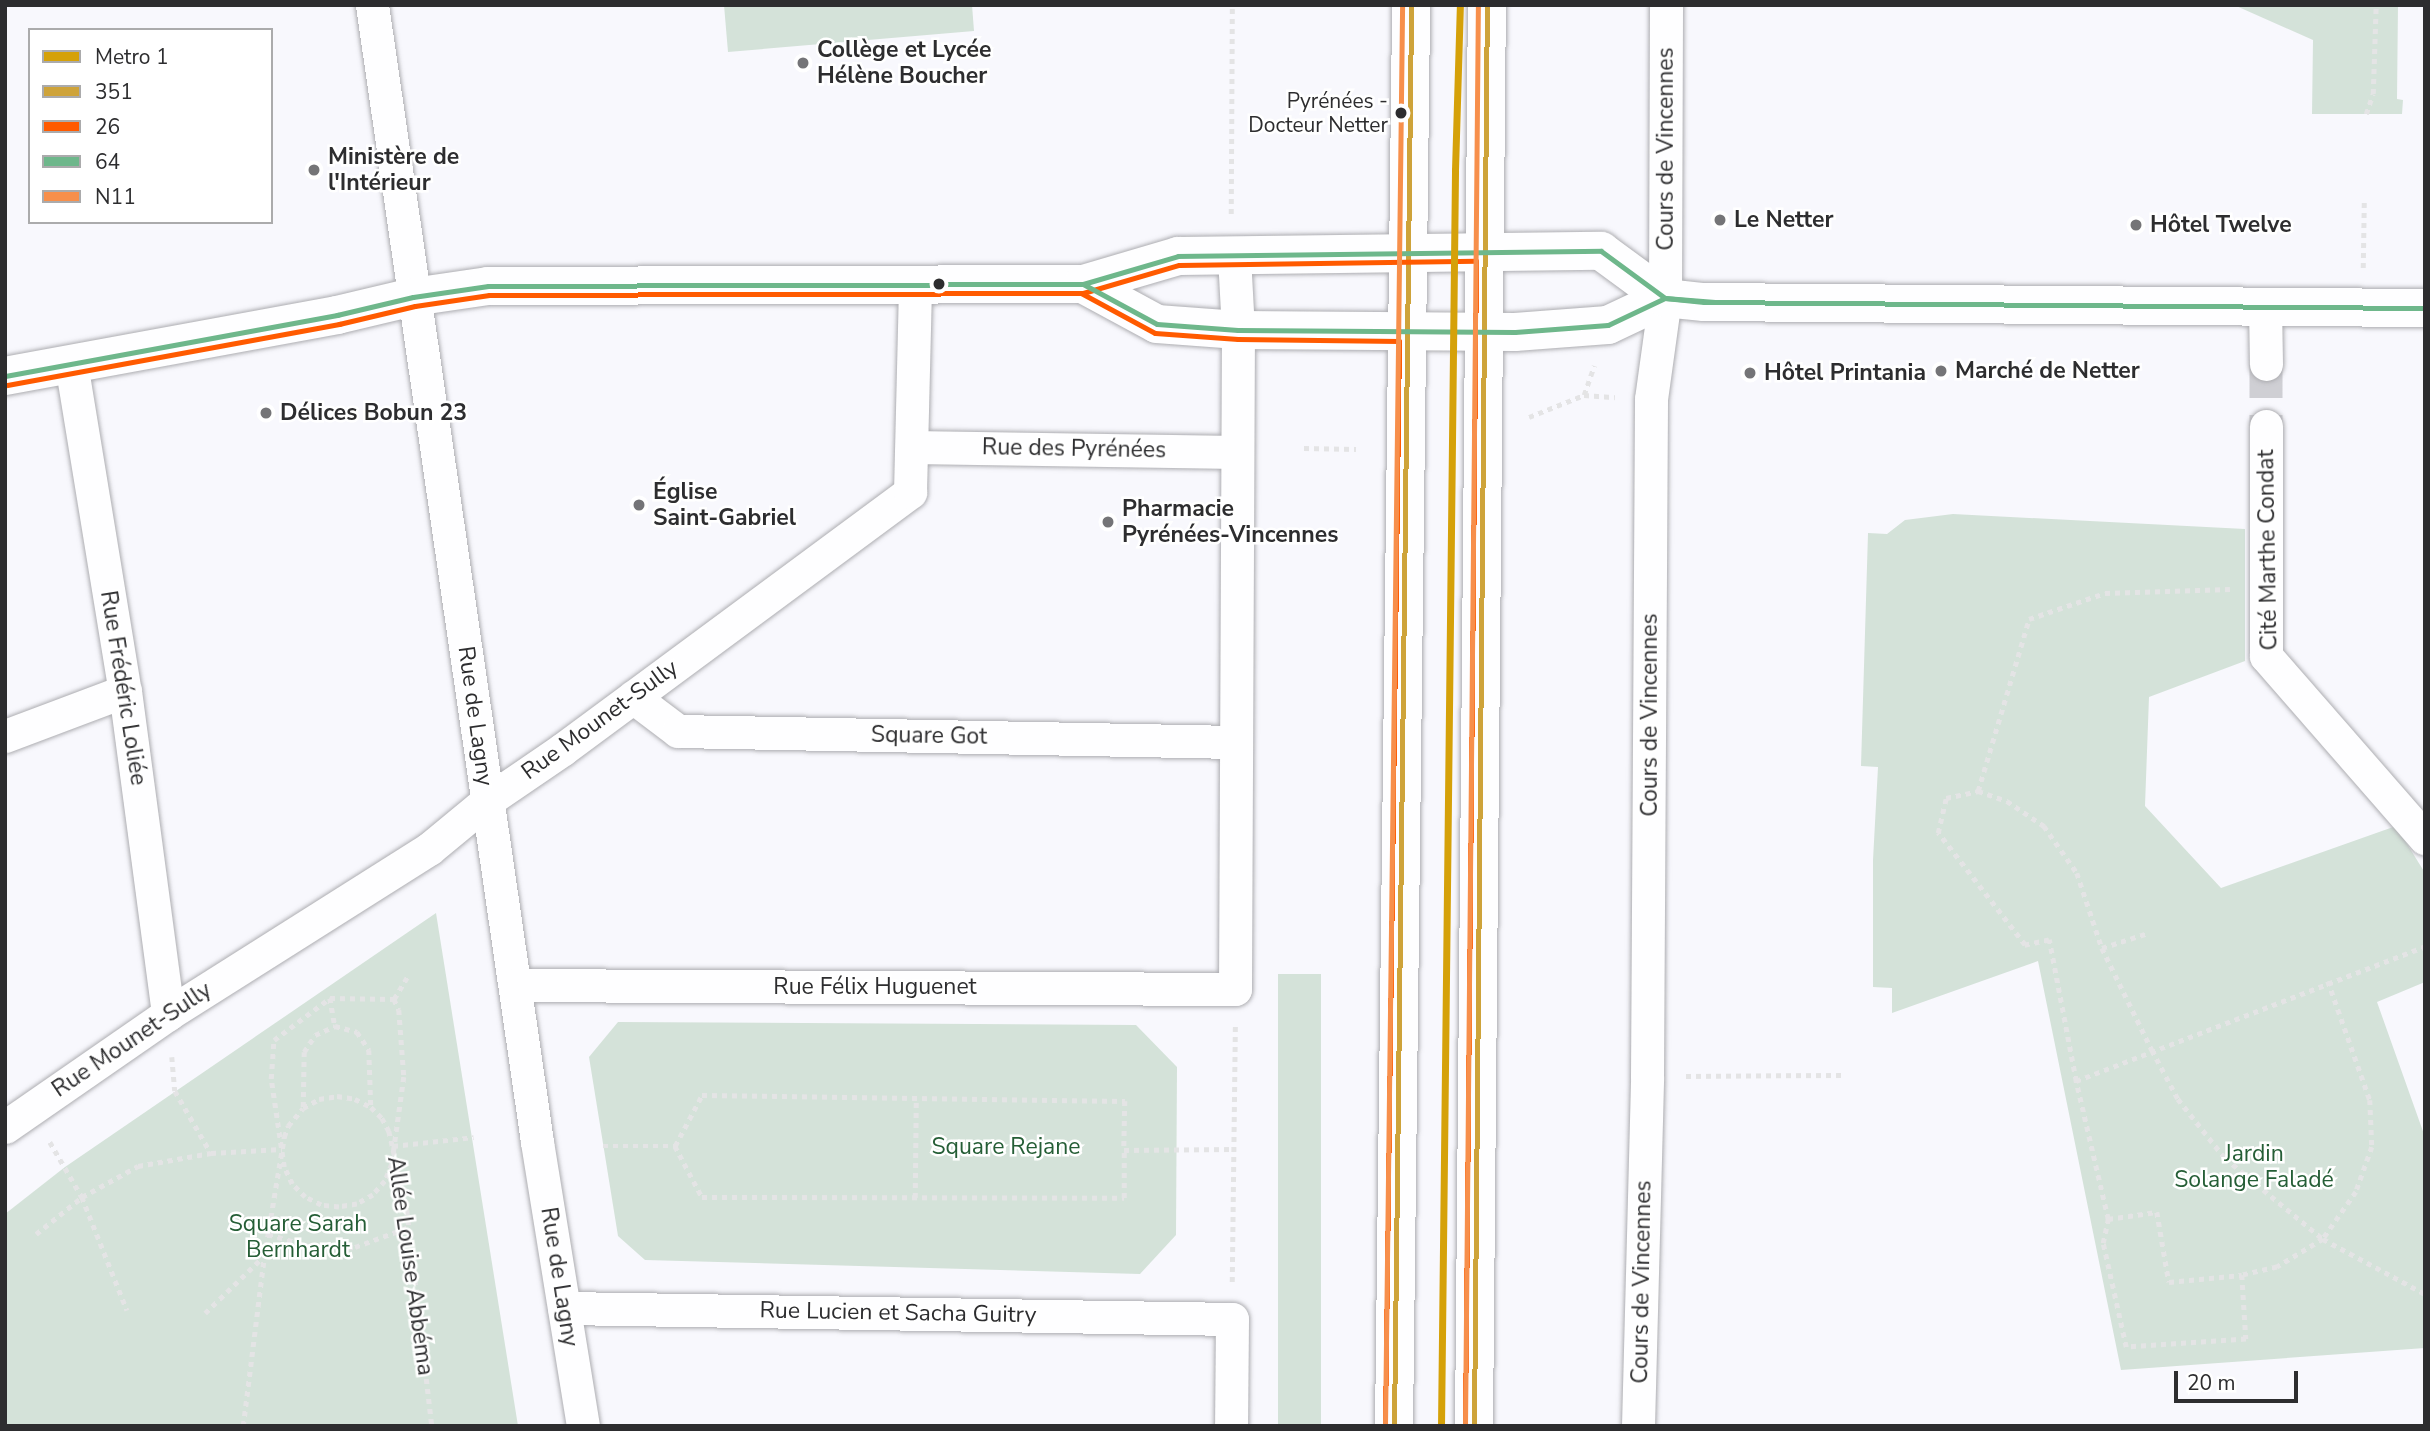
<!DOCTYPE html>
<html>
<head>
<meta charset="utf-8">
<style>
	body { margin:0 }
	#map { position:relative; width:2430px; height:1431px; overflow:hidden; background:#f8f8fd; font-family:"Nunito Sans",sans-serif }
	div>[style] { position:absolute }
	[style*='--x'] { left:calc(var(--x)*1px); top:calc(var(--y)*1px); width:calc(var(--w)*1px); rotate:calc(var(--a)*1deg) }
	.green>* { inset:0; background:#d4e2d9; transform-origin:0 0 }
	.street-tunnel>* { height:33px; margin-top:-16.5px; transform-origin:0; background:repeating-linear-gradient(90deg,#cfcfd4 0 33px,transparent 0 50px) }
	.path>* { height:4.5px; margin-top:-2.25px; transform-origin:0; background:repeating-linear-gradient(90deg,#e4e4e5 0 5px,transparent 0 10px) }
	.roads { filter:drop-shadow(0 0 2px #adadb1) drop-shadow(0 0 2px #adadb1) }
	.street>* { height:33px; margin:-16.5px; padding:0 16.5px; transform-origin:16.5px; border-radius:16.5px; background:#fefeff }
	.secondary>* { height:38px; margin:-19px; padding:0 19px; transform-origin:19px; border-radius:19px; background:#fefeff }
	.primary>* { height:38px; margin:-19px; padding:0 19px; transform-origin:19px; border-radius:19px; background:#fefeff }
	.bus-1>* { height:5px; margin:-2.5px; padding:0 2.5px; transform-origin:2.5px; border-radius:2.5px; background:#cea33a }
	.bus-2>* { height:5px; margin:-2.5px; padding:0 2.5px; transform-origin:2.5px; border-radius:2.5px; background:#ff5a00 }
	.bus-3>* { height:5px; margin:-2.5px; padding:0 2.5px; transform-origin:2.5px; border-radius:2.5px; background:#6eb78b }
	.bus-4>* { height:5px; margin:-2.5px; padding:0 2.5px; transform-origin:2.5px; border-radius:2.5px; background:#f78f4b }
	.metro-1>* { height:7px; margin:-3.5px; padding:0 3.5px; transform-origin:3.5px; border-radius:3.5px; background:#d5a109 }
	.dots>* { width:19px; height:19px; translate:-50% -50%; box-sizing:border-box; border:4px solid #fff; border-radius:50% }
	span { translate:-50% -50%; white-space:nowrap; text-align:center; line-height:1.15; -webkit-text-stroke:5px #fff; paint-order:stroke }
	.bus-label { font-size:21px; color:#2d2d2f }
	.right { translate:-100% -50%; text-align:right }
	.poi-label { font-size:23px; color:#2d2d2f; font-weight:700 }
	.left { translate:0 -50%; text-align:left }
	.street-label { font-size:23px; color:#2d2d2f }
	.park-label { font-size:23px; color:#255e36 }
	.frame { position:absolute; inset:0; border:7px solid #2d2d2f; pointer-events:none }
	.legend { position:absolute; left:28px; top:28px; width:245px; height:196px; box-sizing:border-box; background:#fff; border:2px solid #ababac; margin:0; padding:9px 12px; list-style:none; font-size:21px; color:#2d2d2f }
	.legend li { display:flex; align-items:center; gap:14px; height:35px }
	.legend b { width:35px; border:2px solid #ababac }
	.scale { position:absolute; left:2174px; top:1371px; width:124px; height:32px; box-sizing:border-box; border:4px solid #2d2d2f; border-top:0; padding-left:9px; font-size:21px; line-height:24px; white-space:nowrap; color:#2d2d2f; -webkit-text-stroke:5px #fff; paint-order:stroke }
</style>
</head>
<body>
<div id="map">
	<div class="green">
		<i style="clip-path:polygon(724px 5px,972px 5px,974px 31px,728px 52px)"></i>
		<i style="clip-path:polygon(2234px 5px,2398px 5px,2397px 99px,2403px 100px,2402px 114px,2312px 114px,2313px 40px)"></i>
		<i style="clip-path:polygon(1953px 514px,2245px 529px,2245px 661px,2149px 697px,2145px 806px,2221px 888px,2396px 826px,2425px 873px,2425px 982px,2377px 1002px,2425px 1137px,2425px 1348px,2121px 1370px,2038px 961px,1892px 1013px,1892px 988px,1873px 987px,1873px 860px,1878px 767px,1861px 766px,1868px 533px,1887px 534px,1905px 520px)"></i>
		<i style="clip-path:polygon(436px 913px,518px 1426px,5px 1426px,5px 1214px,65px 1167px)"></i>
		<i style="left:1278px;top:974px;width:43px;height:452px"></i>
		<i style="clip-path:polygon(618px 1022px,1136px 1025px,1177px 1067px,1176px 1235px,1140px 1274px,645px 1260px,618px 1236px,589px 1057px)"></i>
	</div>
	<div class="street-tunnel">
		<i style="--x:2266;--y:364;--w:62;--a:90"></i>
	</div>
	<div class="path">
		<i style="--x:2366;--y:114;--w:21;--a:-71"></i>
		<i style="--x:2373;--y:94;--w:89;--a:-88.1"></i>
		<i style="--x:1231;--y:214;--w:209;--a:-89.7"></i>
		<i style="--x:2363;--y:268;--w:66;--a:-89.1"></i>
		<i style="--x:1584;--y:395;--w:31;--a:-71"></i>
		<i style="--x:1529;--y:417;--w:59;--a:-21.8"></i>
		<i style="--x:1584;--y:395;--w:31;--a:4"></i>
		<i style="--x:1304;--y:448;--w:52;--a:1.1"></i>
		<i style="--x:1978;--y:791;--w:179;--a:-73.5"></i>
		<i style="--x:2029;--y:619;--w:80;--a:-18.9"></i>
		<i style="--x:2105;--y:593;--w:125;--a:-1.8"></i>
		<i style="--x:2102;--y:948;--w:48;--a:-18.1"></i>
		<i style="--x:2328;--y:981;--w:126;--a:70.6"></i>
		<i style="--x:2370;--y:1100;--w:47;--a:87.6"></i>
		<i style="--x:2372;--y:1147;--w:48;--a:109.6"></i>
		<i style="--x:2356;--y:1192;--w:57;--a:125.1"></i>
		<i style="--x:2323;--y:1239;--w:54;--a:148.7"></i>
		<i style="--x:2277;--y:1267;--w:36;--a:167"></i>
		<i style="--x:2242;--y:1275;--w:64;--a:86.4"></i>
		<i style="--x:2246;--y:1339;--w:120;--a:176.2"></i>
		<i style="--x:2126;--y:1347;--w:107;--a:-102.5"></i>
		<i style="--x:2103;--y:1243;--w:25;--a:-78"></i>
		<i style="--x:2108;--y:1219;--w:142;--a:-103.1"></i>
		<i style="--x:2076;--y:1081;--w:144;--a:-100.8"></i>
		<i style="--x:2049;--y:940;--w:25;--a:168"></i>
		<i style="--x:2025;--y:945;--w:142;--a:-127.8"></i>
		<i style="--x:1938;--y:833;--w:36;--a:-77"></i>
		<i style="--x:1946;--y:798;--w:33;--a:-12"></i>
		<i style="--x:1978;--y:791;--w:31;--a:19"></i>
		<i style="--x:2007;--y:801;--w:45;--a:34"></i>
		<i style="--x:2044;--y:826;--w:57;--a:54.9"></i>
		<i style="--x:2077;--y:873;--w:79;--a:71.6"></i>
		<i style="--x:2102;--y:948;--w:114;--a:63.9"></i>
		<i style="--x:2152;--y:1050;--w:55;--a:62"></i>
		<i style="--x:2178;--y:1099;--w:75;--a:51.5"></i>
		<i style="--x:2225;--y:1158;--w:127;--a:39.6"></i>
		<i style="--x:2323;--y:1239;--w:116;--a:28.3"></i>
		<i style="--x:330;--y:998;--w:64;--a:0.9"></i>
		<i style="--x:394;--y:999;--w:12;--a:66"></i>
		<i style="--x:399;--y:1010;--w:67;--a:85.7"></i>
		<i style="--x:404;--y:1077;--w:88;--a:97.9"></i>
		<i style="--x:392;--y:1164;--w:18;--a:112"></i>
		<i style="--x:385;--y:1181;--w:18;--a:131"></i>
		<i style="--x:373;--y:1195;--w:18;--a:151"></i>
		<i style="--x:357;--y:1204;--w:18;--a:171"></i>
		<i style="--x:339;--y:1207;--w:18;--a:-174"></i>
		<i style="--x:321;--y:1205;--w:18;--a:-153"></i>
		<i style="--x:305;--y:1197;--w:18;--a:-135"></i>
		<i style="--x:292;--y:1184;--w:19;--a:-115"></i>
		<i style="--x:284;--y:1167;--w:89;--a:-98.4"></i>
		<i style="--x:271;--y:1079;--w:39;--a:-86"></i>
		<i style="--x:274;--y:1040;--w:70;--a:-36.9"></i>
		<i style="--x:330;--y:998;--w:28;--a:80"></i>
		<i style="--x:394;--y:999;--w:27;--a:-59"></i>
		<i style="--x:172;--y:1057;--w:34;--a:85"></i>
		<i style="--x:175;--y:1091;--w:72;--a:59.9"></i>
		<i style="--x:1686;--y:1076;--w:160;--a:-0.4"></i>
		<i style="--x:2076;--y:1081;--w:374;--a:-21.1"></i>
		<i style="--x:303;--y:1107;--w:55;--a:-89"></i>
		<i style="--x:304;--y:1052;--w:20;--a:-57"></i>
		<i style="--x:315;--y:1035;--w:22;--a:-24"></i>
		<i style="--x:335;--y:1026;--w:23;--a:15"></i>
		<i style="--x:357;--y:1032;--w:22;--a:56"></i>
		<i style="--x:369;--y:1050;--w:56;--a:88"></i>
		<i style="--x:50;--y:1142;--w:64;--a:59.8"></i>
		<i style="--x:82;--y:1197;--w:122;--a:68.3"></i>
		<i style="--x:393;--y:1146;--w:81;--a:-6.3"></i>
		<i style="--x:603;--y:1146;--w:72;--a:0"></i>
		<i style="--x:675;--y:1146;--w:58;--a:62.1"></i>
		<i style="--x:702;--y:1197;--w:422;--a:0.1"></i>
		<i style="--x:1124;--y:1198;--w:48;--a:-90"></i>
		<i style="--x:1124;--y:1150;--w:109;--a:-0.5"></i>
		<i style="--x:675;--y:1146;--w:58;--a:-62.1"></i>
		<i style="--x:702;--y:1095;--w:423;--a:0.8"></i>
		<i style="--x:1125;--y:1101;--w:49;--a:91.2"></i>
		<i style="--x:915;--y:1198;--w:99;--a:-89.4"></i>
		<i style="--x:2108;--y:1219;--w:49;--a:-8.1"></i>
		<i style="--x:2157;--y:1212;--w:71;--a:80.3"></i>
		<i style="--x:2169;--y:1282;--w:73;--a:-5.5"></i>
		<i style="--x:36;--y:1234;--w:59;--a:-38.8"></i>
		<i style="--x:82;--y:1197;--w:64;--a:-29"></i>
		<i style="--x:138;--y:1166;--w:74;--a:-10.1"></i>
		<i style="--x:211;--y:1153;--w:71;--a:-3.2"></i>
		<i style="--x:268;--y:1234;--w:52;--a:16.7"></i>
		<i style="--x:318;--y:1249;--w:37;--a:-3"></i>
		<i style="--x:355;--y:1247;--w:58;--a:-20.3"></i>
		<i style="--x:1232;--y:1282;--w:258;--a:-89.3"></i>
		<i style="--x:205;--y:1313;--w:79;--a:-44"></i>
		<i style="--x:243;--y:1426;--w:170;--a:-82.9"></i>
		<i style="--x:264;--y:1257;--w:122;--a:-80.5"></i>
		<i style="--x:284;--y:1137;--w:12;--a:-70"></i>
		<i style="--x:288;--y:1126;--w:23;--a:-50"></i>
		<i style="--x:303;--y:1108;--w:18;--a:-29"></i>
		<i style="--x:319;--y:1099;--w:18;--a:-9"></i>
		<i style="--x:337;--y:1096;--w:18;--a:9"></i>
		<i style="--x:355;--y:1099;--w:18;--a:27"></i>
		<i style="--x:371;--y:1107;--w:16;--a:45"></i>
		<i style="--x:382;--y:1118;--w:15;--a:62"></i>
		<i style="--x:389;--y:1131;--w:81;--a:77.2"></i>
		<i style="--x:407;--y:1210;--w:217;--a:83.4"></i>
	</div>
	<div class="roads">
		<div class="street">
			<i style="--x:372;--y:5;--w:1149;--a:81.74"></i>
			<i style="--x:537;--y:1142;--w:288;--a:80.8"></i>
			<i style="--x:2265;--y:306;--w:58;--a:89"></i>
			<i style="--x:71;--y:363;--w:332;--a:80.7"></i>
			<i style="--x:125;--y:691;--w:326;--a:82.4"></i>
			<i style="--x:2266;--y:426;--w:230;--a:90"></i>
			<i style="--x:2266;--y:656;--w:242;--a:48.9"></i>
			<i style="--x:912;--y:447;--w:325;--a:0.9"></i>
			<i style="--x:633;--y:697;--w:56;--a:37.1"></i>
			<i style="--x:678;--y:731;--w:558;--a:1.13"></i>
			<i style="--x:5;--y:736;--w:128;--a:-20.6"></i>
			<i style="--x:515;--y:985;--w:720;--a:0.32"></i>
			<i style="--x:1235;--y:989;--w:659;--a:-89.74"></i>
			<i style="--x:1238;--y:330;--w:75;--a:-93.1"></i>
			<i style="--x:5;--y:1127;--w:198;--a:-34.7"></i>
			<i style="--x:168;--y:1014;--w:309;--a:-32.3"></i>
			<i style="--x:429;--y:849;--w:75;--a:-39.6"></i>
			<i style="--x:487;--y:801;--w:92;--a:-34.4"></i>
			<i style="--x:563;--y:749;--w:432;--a:-36.5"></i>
			<i style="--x:910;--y:492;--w:210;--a:-88.6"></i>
			<i style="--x:564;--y:1308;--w:668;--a:0.94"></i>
			<i style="--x:1232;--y:1319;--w:107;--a:90.5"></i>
			<i style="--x:1638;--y:1426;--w:349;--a:-88.5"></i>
			<i style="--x:1647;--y:1077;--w:678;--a:-89.66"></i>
			<i style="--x:1651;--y:399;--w:102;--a:-82.1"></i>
			<i style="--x:1665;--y:298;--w:293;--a:-89.8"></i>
		</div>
		<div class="secondary">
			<i style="--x:1083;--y:284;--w:84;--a:28.4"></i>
			<i style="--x:1157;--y:324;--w:81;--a:4.2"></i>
			<i style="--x:1238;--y:330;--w:277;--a:0.4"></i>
			<i style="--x:1515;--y:332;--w:93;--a:-4.3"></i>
			<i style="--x:1608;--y:325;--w:63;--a:-25.3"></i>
			<i style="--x:5;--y:376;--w:338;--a:-10.4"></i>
			<i style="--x:337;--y:315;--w:78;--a:-13.3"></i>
			<i style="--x:413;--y:297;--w:76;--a:-8.3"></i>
			<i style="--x:488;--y:286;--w:595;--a:-0.19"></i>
			<i style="--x:1083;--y:284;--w:99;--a:-16.4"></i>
			<i style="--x:1178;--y:256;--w:423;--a:-0.7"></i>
			<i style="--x:1601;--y:251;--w:79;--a:36.3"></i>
			<i style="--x:1665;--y:298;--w:39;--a:6"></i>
			<i style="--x:1704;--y:302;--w:721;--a:0.48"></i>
		</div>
		<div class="primary">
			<i style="--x:1394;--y:1426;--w:1421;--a:-89.31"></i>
			<i style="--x:1474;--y:1426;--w:1421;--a:-89.48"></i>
		</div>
	</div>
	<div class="bus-1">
		<i style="--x:1394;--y:1426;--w:1421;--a:-89.31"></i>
		<i style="--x:1474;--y:1426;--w:1421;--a:-89.48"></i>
	</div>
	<div class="bus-2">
		<i style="--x:1054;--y:293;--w:27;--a:0"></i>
		<i style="--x:1081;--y:293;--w:84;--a:28.4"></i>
		<i style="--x:1155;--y:333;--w:83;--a:4.1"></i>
		<i style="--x:1238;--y:339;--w:161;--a:0.7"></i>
		<i style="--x:1399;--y:341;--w:1085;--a:90.74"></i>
		<i style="--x:7;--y:385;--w:338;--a:-10.4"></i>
		<i style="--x:339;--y:324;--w:78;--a:-13.3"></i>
		<i style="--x:415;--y:306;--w:75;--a:-8.5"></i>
		<i style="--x:489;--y:295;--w:594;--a:-0.19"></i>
		<i style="--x:1083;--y:293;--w:100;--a:-16.3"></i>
		<i style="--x:1179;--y:265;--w:297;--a:-0.8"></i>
		<i style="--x:1476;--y:261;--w:1165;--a:90.54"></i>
	</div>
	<div class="bus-3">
		<i style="--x:1054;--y:284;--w:29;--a:0"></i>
		<i style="--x:1083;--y:284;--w:84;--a:28.4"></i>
		<i style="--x:1157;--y:324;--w:81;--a:4.2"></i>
		<i style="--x:1238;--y:330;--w:277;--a:0.4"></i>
		<i style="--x:1515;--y:332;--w:93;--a:-4.3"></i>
		<i style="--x:1608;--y:325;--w:63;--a:-25.3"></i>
		<i style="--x:1665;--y:298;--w:50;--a:4.6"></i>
		<i style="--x:5;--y:376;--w:338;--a:-10.4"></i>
		<i style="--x:337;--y:315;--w:78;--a:-13.3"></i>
		<i style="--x:413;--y:297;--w:76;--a:-8.3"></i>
		<i style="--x:488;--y:286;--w:595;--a:-0.19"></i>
		<i style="--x:1083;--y:284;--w:99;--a:-16.4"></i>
		<i style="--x:1178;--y:256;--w:423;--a:-0.7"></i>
		<i style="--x:1601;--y:251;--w:79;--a:36.3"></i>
		<i style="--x:1665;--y:298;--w:39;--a:6"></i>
		<i style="--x:1704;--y:302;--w:721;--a:0.48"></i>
	</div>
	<div class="bus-4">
		<i style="--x:1385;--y:1426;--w:1421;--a:-89.31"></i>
		<i style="--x:1465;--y:1426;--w:1421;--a:-89.48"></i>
	</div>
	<div class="metro-1">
		<i style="--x:1441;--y:1426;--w:1256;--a:-89.36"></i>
		<i style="--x:1455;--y:170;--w:165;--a:-88.3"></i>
	</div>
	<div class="dots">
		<i style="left:803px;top:63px;background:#747477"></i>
		<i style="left:1401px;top:113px;background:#2d2d2f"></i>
		<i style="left:314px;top:170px;background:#747477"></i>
		<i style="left:1720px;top:220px;background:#747477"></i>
		<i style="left:2136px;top:225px;background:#747477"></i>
		<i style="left:939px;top:284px;background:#2d2d2f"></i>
		<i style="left:1941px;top:371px;background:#747477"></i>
		<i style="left:1750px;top:373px;background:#747477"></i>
		<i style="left:266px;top:413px;background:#747477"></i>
		<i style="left:639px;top:505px;background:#747477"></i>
		<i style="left:1108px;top:522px;background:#747477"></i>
	</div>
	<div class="bus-label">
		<span class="right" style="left:1388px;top:113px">Pyrénées -<br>Docteur Netter</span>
	</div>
	<div class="poi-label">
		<span class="left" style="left:817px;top:63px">Collège et Lycée<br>Hélène Boucher</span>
		<span class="left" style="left:328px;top:170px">Ministère de<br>l'Intérieur</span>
		<span class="left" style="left:1734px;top:220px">Le Netter</span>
		<span class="left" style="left:2150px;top:225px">Hôtel Twelve</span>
		<span class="left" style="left:1955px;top:371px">Marché de Netter</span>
		<span class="left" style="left:1764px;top:373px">Hôtel Printania</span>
		<span class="left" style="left:280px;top:413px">Délices Bobun 23</span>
		<span class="left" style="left:653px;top:505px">Église<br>Saint-Gabriel</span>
		<span class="left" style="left:1122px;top:522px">Pharmacie<br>Pyrénées-Vincennes</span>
	</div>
	<div class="street-label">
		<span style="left:1666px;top:149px;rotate:-90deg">Cours de Vincennes</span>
		<span style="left:1074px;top:449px;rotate:1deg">Rue des Pyrénées</span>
		<span style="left:2268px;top:550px;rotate:-91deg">Cité Marthe Condat</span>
		<span style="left:123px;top:688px;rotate:81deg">Rue Frédéric Loliée</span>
		<span style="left:1650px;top:715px;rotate:-90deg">Cours de Vincennes</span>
		<span style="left:475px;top:716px;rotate:82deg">Rue de Lagny</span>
		<span style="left:600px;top:720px;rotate:-36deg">Rue Mounet-Sully</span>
		<span style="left:929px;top:736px;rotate:1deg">Square Got</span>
		<span style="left:875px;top:987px">Rue Félix Huguenet</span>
		<span style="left:132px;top:1040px;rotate:-34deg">Rue Mounet-Sully</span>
		<span style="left:410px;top:1266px;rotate:82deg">Allée Louise Abbéma</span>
		<span style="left:559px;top:1277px;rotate:81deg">Rue de Lagny</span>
		<span style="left:1642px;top:1282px;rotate:-89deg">Cours de Vincennes</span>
		<span style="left:898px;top:1313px;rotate:1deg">Rue Lucien et Sacha Guitry</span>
	</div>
	<div class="park-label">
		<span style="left:1006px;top:1147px">Square Rejane</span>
		<span style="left:2254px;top:1167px">Jardin<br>Solange Faladé</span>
		<span style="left:298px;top:1237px">Square Sarah<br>Bernhardt</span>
	</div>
	<div class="frame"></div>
	<ul class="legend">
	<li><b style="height:9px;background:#d5a109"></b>Metro 1</li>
	<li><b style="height:9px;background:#cea33a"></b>351</li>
	<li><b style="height:9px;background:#ff5a00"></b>26</li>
	<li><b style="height:9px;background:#6eb78b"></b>64</li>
	<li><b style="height:9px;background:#f78f4b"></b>N11</li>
	</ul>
	<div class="scale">20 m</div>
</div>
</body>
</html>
